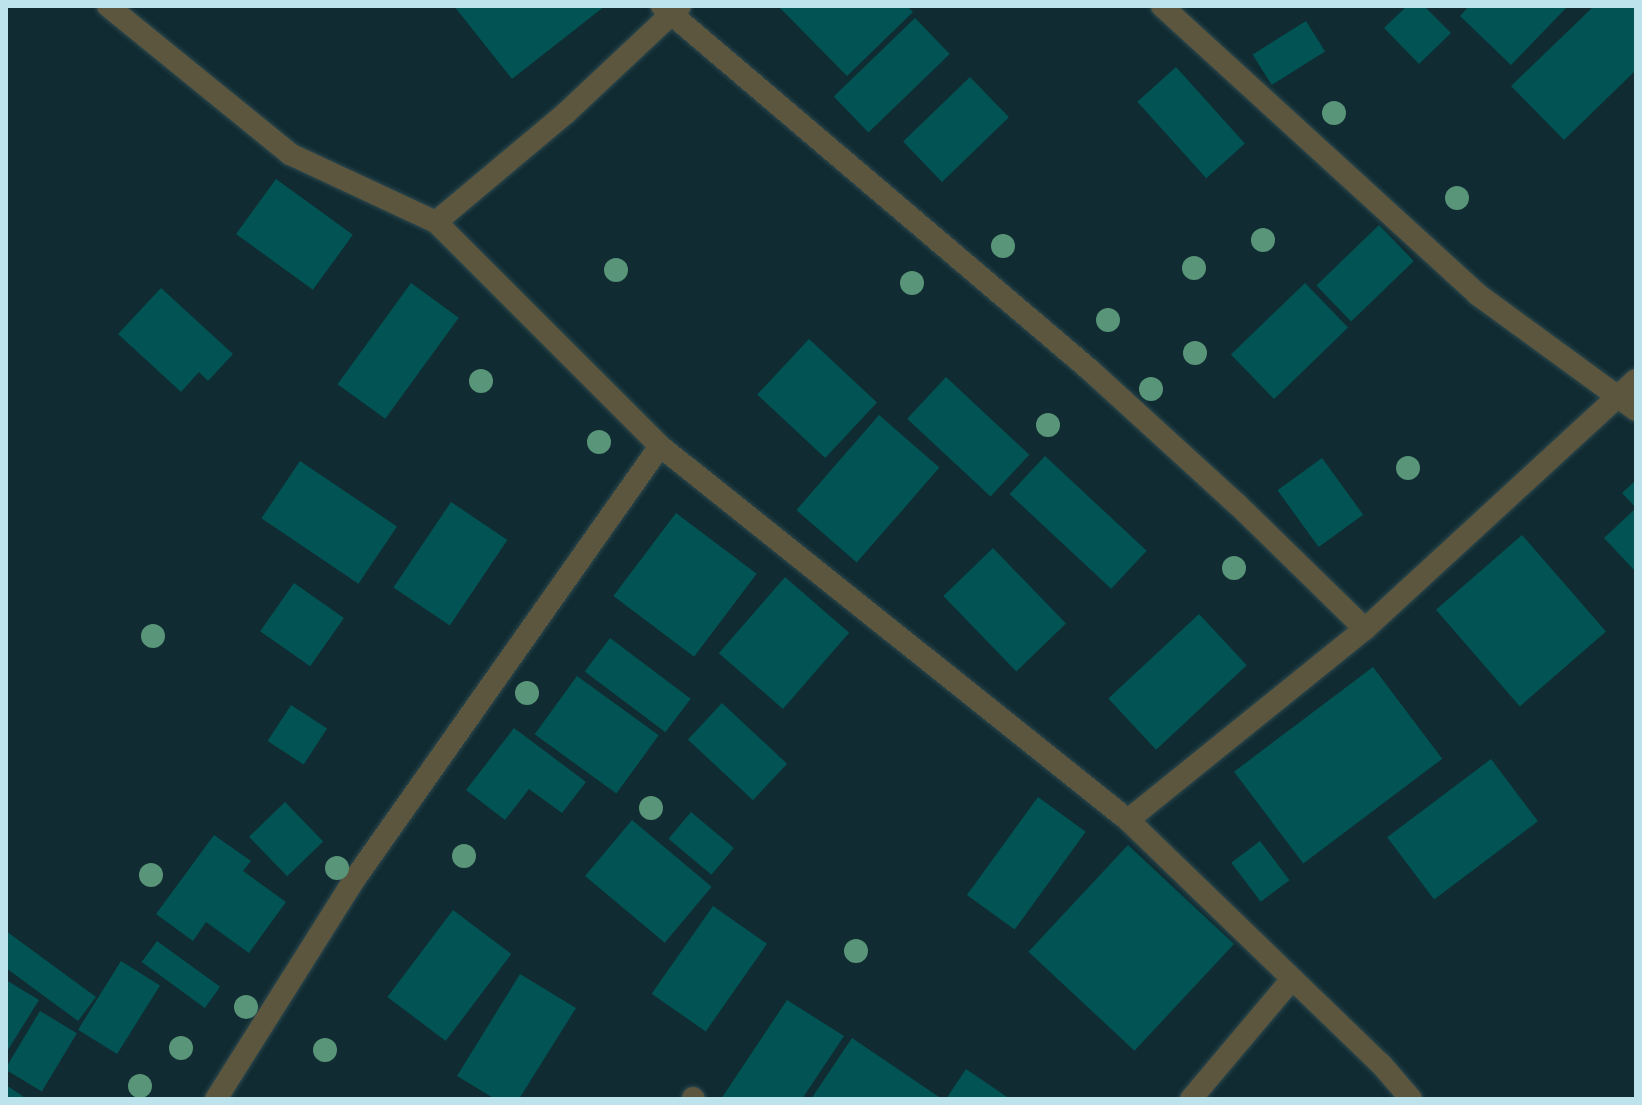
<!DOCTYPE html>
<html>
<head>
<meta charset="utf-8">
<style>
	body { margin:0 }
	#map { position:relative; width:1642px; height:1105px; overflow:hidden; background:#102b31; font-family:"Exo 2",sans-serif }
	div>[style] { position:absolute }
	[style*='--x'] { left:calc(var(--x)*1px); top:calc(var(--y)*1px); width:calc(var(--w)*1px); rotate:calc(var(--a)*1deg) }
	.building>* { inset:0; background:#025454; transform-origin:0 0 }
	.roads { filter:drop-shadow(0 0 2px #2c484f) drop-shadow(0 0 2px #2c484f) }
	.minor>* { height:22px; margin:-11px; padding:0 11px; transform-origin:11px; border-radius:11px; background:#5c563e }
	.trees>* { width:24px; height:24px; margin:-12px; border-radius:50%; background:#599579 }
	span { translate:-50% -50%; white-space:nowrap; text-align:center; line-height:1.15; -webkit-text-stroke:8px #001318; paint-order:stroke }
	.frame { position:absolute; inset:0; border:8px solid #bde3ed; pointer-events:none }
</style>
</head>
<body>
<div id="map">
	<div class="building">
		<i style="clip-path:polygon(454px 6px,605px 6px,512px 79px)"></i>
		<i style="clip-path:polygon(778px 6px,907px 6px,913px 12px,847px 76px)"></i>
		<i style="clip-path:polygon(1407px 6px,1424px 6px,1451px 33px,1419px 64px,1384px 28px)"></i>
		<i style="clip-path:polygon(1469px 6px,1568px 6px,1511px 65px,1460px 16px)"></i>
		<i style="clip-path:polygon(1594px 6px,1636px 6px,1636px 70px,1564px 140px,1511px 86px)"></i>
		<i style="left:915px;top:18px;width:50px;height:113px;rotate:46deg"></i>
		<i style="left:1306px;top:21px;width:36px;height:63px;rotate:58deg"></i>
		<i style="left:1176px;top:67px;width:103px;height:52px;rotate:48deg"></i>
		<i style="left:970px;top:77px;width:56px;height:93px;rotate:46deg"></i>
		<i style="left:276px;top:179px;width:95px;height:68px;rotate:36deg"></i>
		<i style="left:1379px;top:225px;width:50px;height:87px;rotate:46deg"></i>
		<i style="left:411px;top:283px;width:59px;height:125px;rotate:36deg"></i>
		<i style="left:1305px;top:283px;width:62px;height:103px;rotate:46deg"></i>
		<i style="clip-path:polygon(161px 288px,233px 354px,208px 381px,199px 372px,181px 392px,118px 334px)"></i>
		<i style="left:809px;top:339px;width:93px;height:76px;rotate:43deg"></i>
		<i style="left:946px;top:377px;width:114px;height:57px;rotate:43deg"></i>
		<i style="left:879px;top:415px;width:80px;height:126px;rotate:41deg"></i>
		<i style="left:1045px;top:456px;width:139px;height:52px;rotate:43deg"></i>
		<i style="left:1322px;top:458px;width:70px;height:55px;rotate:54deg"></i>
		<i style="left:300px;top:461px;width:117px;height:69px;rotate:34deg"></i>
		<i style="clip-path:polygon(1636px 480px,1636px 572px,1604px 538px,1636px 508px,1622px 493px)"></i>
		<i style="left:451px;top:502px;width:68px;height:103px;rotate:34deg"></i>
		<i style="left:676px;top:513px;width:101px;height:104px;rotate:37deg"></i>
		<i style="left:1522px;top:535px;width:128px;height:114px;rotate:49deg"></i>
		<i style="left:993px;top:548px;width:105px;height:69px;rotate:46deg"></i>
		<i style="left:785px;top:577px;width:85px;height:101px;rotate:41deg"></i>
		<i style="left:294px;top:583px;width:61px;height:59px;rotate:35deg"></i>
		<i style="left:1199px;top:614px;width:70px;height:124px;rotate:47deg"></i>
		<i style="left:610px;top:638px;width:101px;height:42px;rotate:37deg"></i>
		<i style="left:1373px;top:667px;width:115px;height:174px;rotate:53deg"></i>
		<i style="left:577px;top:676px;width:101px;height:72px;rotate:36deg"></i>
		<i style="left:722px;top:703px;width:89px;height:50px;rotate:43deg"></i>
		<i style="left:291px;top:705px;width:43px;height:43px;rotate:33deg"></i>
		<i style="clip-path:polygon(514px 728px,586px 782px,562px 813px,529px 789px,505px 820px,466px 790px)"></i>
		<i style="left:1491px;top:759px;width:78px;height:130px;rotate:53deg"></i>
		<i style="left:1038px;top:797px;width:59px;height:121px;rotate:36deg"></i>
		<i style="left:285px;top:802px;width:55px;height:50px;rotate:46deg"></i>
		<i style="left:691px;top:812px;width:56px;height:35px;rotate:40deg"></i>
		<i style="left:632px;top:820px;width:104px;height:73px;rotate:40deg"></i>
		<i style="clip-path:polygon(214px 835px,251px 861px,243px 871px,286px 902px,249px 953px,206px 922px,193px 941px,156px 914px)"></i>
		<i style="left:1260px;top:841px;width:49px;height:36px;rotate:53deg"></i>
		<i style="left:1128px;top:845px;width:145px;height:146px;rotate:43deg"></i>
		<i style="left:713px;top:906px;width:66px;height:107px;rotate:35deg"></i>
		<i style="left:453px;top:910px;width:73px;height:109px;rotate:37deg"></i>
		<i style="clip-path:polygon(6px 931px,96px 997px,78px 1021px,6px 968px)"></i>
		<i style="left:157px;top:941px;width:78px;height:26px;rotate:36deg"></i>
		<i style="left:121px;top:961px;width:46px;height:81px;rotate:32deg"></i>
		<i style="clip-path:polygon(520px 974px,576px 1008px,519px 1099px,495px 1099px,457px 1076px)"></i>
		<i style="clip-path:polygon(6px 980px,39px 1000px,6px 1053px)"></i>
		<i style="clip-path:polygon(787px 1000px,844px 1036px,802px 1099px,721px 1099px)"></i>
		<i style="left:40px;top:1011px;width:43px;height:68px;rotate:31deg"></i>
		<i style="clip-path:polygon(852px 1038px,942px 1099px,811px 1099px)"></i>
		<i style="clip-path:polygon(966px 1069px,1010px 1099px,946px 1099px)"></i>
		<i style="clip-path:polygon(6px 1085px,27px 1099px,6px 1099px)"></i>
	</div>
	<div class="roads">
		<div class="minor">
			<i style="--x:108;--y:6;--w:235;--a:39.1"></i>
			<i style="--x:290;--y:154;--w:161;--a:25"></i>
			<i style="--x:436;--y:222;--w:317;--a:45"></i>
			<i style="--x:660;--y:446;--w:599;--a:38.63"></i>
			<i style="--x:1128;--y:820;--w:351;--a:44"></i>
			<i style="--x:1381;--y:1064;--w:46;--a:49.4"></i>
			<i style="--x:662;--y:6;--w:562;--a:40.38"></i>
			<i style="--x:1090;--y:370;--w:199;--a:42.4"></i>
			<i style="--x:1237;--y:504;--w:179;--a:44.3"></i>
			<i style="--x:1162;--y:6;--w:427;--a:42.4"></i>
			<i style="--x:1477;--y:294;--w:197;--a:36.1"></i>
			<i style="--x:436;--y:222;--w:171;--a:-40"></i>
			<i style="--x:567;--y:112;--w:155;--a:-43.2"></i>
			<i style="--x:1128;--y:820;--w:304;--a:-38.9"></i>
			<i style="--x:1365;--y:629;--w:368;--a:-42.6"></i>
			<i style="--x:693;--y:1098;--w:1;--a:45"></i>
			<i style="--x:216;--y:1099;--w:259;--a:-57.8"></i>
			<i style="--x:354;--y:880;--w:531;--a:-54.81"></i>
			<i style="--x:1191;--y:1099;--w:157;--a:-49.9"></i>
		</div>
	</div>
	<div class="trees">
		<i style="left:1334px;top:113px"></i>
		<i style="left:1457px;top:198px"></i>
		<i style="left:1263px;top:240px"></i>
		<i style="left:1003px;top:246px"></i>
		<i style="left:1194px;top:268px"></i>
		<i style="left:616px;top:270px"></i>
		<i style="left:912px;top:283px"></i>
		<i style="left:1108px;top:320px"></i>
		<i style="left:1195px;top:353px"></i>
		<i style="left:481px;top:381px"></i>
		<i style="left:1151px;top:389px"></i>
		<i style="left:1048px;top:425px"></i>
		<i style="left:599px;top:442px"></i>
		<i style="left:1408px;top:468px"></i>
		<i style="left:1234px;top:568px"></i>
		<i style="left:153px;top:636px"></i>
		<i style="left:527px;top:693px"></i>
		<i style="left:651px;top:808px"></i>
		<i style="left:464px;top:856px"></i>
		<i style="left:337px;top:868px"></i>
		<i style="left:151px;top:875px"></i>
		<i style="left:856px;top:951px"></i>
		<i style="left:246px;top:1007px"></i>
		<i style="left:181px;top:1048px"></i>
		<i style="left:325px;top:1050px"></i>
		<i style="left:140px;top:1086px"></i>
	</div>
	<div class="frame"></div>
</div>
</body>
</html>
